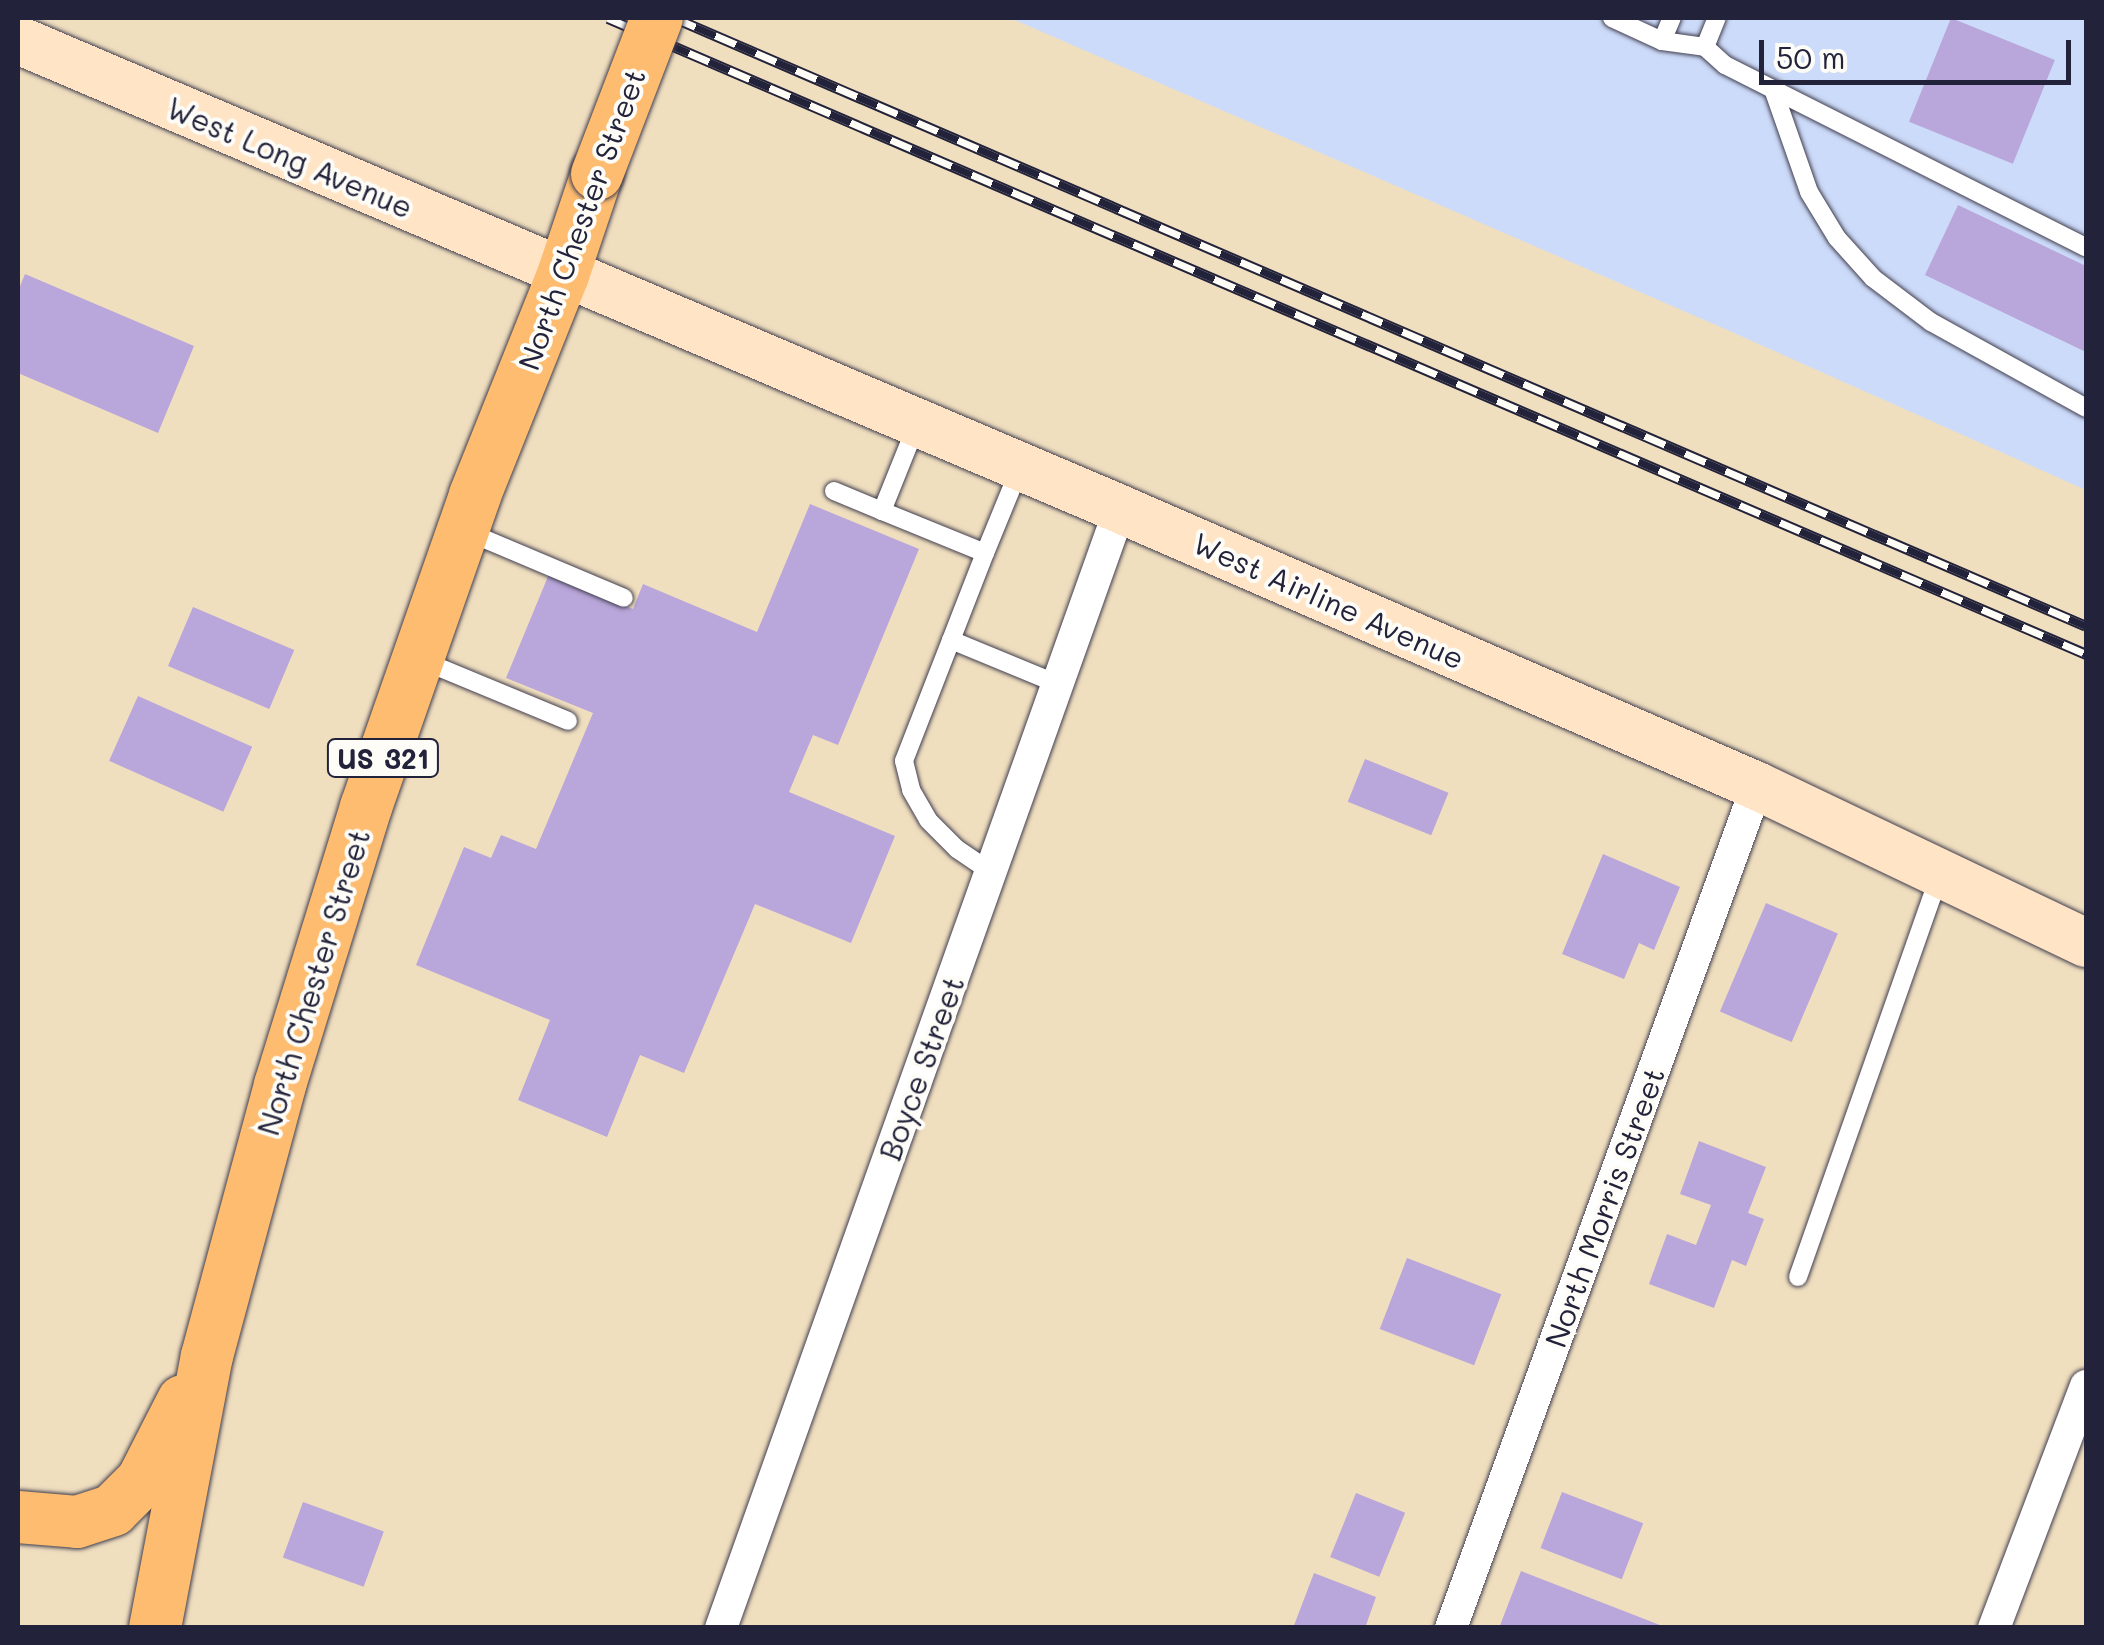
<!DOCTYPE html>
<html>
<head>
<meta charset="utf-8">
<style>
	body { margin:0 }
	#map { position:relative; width:2104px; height:1645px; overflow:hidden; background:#f0dfbf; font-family:Mali,sans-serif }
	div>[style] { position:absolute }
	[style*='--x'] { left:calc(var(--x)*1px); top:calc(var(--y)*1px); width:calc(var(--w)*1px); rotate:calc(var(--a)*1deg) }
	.built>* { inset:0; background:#ccdbf9 }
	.building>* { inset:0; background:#b9a6da; transform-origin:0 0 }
	.roads { filter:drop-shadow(0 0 2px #413e4f) drop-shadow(0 0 2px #413e4f) }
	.service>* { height:18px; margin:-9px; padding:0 9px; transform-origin:9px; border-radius:9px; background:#fff }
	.minor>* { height:32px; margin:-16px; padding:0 16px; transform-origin:16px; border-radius:16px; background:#fff }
	.secondary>* { height:48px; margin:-24px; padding:0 24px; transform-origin:24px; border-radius:24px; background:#ffe4c6 }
	.primary>* { height:52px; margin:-26px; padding:0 26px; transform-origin:26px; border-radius:26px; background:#febc70 }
	.rail>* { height:11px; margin-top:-5.5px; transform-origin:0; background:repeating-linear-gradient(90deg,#fdfcf7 0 22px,#22223b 0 44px); box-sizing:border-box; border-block:2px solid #22223b }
	.bridges { filter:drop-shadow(0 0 2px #413e4f) drop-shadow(0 0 2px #413e4f) }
	.primary-bridge>* { height:52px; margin:-26px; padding:0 26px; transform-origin:26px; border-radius:26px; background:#febc70 }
	span { translate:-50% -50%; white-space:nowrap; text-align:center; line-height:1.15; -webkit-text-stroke:8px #fdfcf7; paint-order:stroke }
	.shield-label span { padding:2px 8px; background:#fdfcf7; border:2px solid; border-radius:8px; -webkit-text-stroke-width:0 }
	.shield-label { font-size:28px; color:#22223b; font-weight:700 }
	.street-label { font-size:30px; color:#22223b }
	.frame { position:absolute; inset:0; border:20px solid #22223b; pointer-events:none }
	.scale { position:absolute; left:1759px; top:40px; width:312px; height:45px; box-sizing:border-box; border:5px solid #22223b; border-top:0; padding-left:12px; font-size:30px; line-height:35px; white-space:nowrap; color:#22223b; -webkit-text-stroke:8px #fdfcf7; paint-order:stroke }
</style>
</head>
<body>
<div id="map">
	<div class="built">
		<i style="clip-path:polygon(1010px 18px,2086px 18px,2086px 490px,1725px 329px)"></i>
	</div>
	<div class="building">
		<i style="left:1951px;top:18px;width:112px;height:112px;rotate:22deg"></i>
		<i style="clip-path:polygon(1958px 205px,2086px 266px,2086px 352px,1925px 275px)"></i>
		<i style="clip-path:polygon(25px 274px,194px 346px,158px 433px,18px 373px,18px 291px)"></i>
		<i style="clip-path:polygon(810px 504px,919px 549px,838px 745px,813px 735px,789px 792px,895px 836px,851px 943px,755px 904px,684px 1073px,640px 1055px,607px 1137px,518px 1100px,550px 1020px,416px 965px,464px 847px,491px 858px,501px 835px,536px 849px,593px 713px,506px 678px,549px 574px,633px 609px,643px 584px,757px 632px)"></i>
		<i style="left:193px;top:607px;width:110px;height:64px;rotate:23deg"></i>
		<i style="left:138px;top:696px;width:125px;height:71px;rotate:24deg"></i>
		<i style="left:1365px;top:759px;width:90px;height:46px;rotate:22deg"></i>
		<i style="clip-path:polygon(1603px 854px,1680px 887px,1654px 950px,1639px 943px,1624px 979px,1562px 954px)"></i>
		<i style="left:1766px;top:903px;width:78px;height:118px;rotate:23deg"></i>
		<i style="clip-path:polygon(1699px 1141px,1766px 1167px,1748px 1213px,1764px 1219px,1746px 1266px,1732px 1260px,1714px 1308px,1649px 1284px,1667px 1234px,1696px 1245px,1711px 1205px,1680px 1194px)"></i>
		<i style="left:1407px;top:1258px;width:101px;height:76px;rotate:21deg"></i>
		<i style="left:1562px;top:1492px;width:87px;height:60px;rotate:21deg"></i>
		<i style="left:1356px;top:1493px;width:53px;height:69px;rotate:22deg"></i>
		<i style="left:303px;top:1502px;width:86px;height:59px;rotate:20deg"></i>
		<i style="clip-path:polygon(1521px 1571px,1665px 1627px,1665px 1628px,1499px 1628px)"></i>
		<i style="clip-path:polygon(1314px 1573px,1376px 1597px,1365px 1628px,1293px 1628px)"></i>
	</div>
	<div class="roads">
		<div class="service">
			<i style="--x:1612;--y:18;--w:55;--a:24.7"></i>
			<i style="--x:1662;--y:41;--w:25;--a:-67"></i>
			<i style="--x:1662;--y:41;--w:43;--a:7.9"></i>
			<i style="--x:1705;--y:47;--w:27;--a:42"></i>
			<i style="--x:1725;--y:65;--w:404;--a:26.8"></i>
			<i style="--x:1705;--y:47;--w:31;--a:-68"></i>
			<i style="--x:1773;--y:89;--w:109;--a:70.7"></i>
			<i style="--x:1809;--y:192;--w:54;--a:58.7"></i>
			<i style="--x:1837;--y:238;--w:54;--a:48"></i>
			<i style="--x:1873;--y:278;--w:73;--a:37.2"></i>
			<i style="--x:1931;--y:322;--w:177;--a:29"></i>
			<i style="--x:917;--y:424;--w:94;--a:111.9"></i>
			<i style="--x:882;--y:511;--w:111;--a:22.2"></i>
			<i style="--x:985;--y:553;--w:223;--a:111.3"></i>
			<i style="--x:904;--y:761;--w:30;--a:76"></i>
			<i style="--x:911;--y:790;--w:34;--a:60"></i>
			<i style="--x:928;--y:820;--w:41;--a:45"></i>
			<i style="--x:957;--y:849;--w:41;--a:34.1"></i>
			<i style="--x:834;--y:491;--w:52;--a:22.6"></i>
			<i style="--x:468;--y:532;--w:169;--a:22.9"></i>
			<i style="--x:985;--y:553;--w:90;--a:-67.7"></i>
			<i style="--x:951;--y:640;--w:116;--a:22.4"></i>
			<i style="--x:421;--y:660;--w:159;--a:22.5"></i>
			<i style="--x:1798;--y:1277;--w:427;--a:-70.6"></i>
		</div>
		<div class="minor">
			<i style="--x:721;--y:1628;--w:1188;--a:-70.38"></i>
			<i style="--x:1451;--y:1628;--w:896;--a:-70.03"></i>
			<i style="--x:1994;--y:1628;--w:259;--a:-69.2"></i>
		</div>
		<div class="secondary">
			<i style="--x:18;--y:40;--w:1198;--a:23.05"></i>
			<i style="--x:1120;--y:509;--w:695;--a:23.5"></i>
			<i style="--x:1757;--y:786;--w:365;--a:25.5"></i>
		</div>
		<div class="primary">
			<i style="--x:18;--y:1517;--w:59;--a:4.8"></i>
			<i style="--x:77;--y:1522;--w:38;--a:-18"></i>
			<i style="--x:113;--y:1510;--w:41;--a:-45"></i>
			<i style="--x:142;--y:1481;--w:90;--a:-62.9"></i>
			<i style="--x:155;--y:1628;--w:277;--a:-79.2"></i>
			<i style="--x:207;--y:1356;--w:281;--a:-74.9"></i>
			<i style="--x:280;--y:1085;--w:291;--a:-72.8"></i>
			<i style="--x:366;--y:807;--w:330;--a:-70.7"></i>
			<i style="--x:475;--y:495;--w:237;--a:-68.2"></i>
			<i style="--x:563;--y:275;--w:107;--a:-71.4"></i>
		</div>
	</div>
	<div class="rail">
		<i style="--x:608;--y:18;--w:1609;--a:23.28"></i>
		<i style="--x:675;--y:18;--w:1536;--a:23.31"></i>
	</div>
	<div class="bridges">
		<div class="primary-bridge">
			<i style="--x:597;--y:174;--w:167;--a:-69"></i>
		</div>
	</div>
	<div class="shield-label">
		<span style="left:383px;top:758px">US 321</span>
	</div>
	<div class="street-label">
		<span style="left:290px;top:157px;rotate:23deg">West Long Avenue</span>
		<span style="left:581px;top:219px;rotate:-70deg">North Chester Street</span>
		<span style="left:1329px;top:600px;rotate:24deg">West Airline Avenue</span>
		<span style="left:313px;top:982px;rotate:-73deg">North Chester Street</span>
		<span style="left:921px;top:1068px;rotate:-70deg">Boyce Street</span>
		<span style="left:1604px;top:1207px;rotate:-70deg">North Morris Street</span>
	</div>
	<div class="frame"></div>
	<div class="scale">50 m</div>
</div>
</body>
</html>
